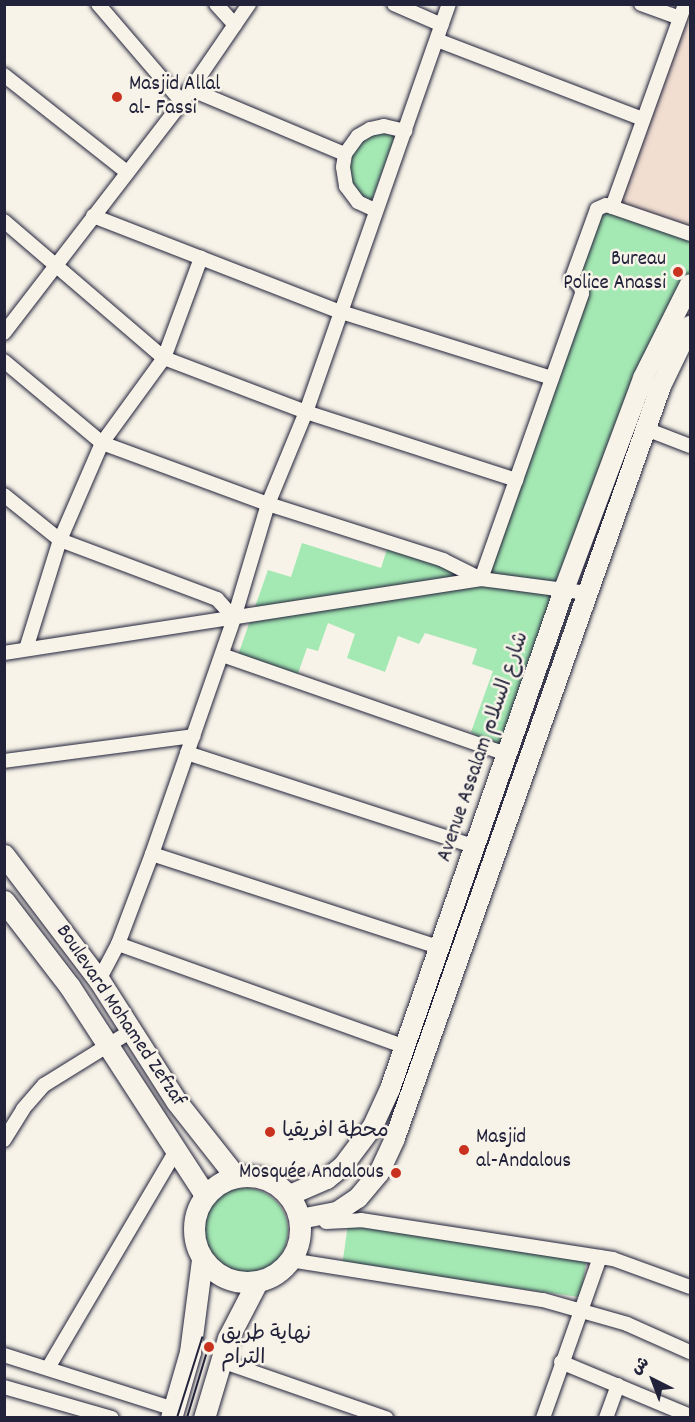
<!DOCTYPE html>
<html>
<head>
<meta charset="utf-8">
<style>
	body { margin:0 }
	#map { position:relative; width:695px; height:1422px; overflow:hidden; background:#f7f3e8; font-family:Dekko,"Playpen Sans Arabic",sans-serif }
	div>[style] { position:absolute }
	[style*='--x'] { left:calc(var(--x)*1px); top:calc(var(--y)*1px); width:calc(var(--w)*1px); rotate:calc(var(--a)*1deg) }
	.built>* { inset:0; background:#f1ded1 }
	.green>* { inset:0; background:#a4e8b3; transform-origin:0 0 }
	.round { border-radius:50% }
	.roads { filter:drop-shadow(0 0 2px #22223b) drop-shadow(0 0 2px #22223b) }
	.street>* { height:14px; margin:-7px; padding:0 7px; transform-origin:7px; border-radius:7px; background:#f7f3e8 }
	.secondary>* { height:20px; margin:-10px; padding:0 10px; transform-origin:10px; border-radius:10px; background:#f7f3e8 }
	.primary>* { height:21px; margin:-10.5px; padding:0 10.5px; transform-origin:10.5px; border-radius:10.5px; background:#f7f3e8 }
	.primary>.ring { margin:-10.5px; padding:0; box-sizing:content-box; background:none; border:21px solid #f7f3e8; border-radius:50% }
	.tram>* { height:1.5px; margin:-0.75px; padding:0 0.75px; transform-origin:0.75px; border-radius:0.75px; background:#22223b }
	.dots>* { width:16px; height:16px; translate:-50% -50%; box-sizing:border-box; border:3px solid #f7f3e8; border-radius:50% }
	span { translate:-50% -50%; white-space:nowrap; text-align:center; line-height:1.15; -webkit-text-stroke:5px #f7f3e8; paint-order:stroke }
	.poi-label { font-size:21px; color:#22223b }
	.left { translate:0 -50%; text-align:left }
	.right { translate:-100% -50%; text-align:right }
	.street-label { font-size:21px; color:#22223b }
	.frame { position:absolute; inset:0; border:6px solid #22223b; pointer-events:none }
	.north { position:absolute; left:623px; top:1350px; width:60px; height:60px; -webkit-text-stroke:4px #f7f3e8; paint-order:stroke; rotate:318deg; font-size:16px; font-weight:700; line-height:24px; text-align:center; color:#22223b }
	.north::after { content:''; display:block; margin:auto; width:21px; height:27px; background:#22223b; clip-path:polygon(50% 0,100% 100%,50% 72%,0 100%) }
</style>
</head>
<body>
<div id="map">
	<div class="built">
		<i style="clip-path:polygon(690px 5px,690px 234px,612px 207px)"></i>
	</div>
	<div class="green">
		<i style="clip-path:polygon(397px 131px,370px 205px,356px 194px,347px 170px,354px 148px,369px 134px)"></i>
		<i style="clip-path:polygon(600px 204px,690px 234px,690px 284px,665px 331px,506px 754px,471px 732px,493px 671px,472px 664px,477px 649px,425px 633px,419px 644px,398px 636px,385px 672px,347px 658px,355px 634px,328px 623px,318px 651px,307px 648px,297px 676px,214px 647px,238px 655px,268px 570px,291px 577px,302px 543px,381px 568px,387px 549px,481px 578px,582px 285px,573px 281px)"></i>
		<i class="round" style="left:202px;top:1188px;width:86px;height:86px"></i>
		<i style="left:348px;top:1224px;width:241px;height:40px;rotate:8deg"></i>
	</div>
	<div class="roads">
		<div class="street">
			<i style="--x:98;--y:4;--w:129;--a:49.4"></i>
			<i style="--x:216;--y:4;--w:28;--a:48"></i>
			<i style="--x:394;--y:4;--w:52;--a:23.6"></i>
			<i style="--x:641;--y:4;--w:41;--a:19.7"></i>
			<i style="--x:437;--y:40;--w:221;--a:21"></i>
			<i style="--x:4;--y:75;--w:157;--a:38.3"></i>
			<i style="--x:190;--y:89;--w:168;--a:22.8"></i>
			<i style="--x:612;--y:207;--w:216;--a:-70.2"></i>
			<i style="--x:375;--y:210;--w:19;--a:-155"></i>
			<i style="--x:358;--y:202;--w:20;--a:-127"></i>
			<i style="--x:346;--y:186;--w:19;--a:-99"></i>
			<i style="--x:343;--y:167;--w:13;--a:-81"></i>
			<i style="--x:345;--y:154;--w:22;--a:-54"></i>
			<i style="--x:358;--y:136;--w:14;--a:-30"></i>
			<i style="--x:370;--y:129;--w:14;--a:-12"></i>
			<i style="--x:384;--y:126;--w:22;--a:13"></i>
			<i style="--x:93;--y:216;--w:266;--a:21.2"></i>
			<i style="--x:341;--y:312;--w:221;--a:17.4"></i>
			<i style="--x:4;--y:221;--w:211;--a:40.6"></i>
			<i style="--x:164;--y:358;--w:152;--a:20.8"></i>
			<i style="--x:306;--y:412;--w:221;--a:17.9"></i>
			<i style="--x:4;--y:333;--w:292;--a:-52.4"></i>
			<i style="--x:182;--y:102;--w:119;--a:-55.6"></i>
			<i style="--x:4;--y:361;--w:128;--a:39.9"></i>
			<i style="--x:102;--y:443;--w:177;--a:20.2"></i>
			<i style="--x:268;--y:504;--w:184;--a:17.7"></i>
			<i style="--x:443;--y:560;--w:42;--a:26.6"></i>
			<i style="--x:481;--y:579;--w:303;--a:-70.5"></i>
			<i style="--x:582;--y:293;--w:6;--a:-99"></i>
			<i style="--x:581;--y:287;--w:13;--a:-135"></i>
			<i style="--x:572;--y:278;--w:73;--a:-70.1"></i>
			<i style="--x:597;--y:209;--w:10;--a:-24"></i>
			<i style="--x:606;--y:205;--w:89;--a:19"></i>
			<i style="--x:646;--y:429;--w:47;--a:21.1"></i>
			<i style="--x:4;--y:495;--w:72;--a:38.8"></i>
			<i style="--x:60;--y:540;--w:168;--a:20.6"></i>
			<i style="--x:217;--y:599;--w:25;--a:48"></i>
			<i style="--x:26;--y:649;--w:114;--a:-72.7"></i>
			<i style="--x:60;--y:540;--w:106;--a:-66.6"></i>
			<i style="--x:102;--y:443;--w:105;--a:-53.9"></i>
			<i style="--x:164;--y:358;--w:107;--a:-69.7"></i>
			<i style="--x:4;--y:653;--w:483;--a:-8.8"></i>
			<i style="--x:481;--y:579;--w:107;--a:7.5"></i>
			<i style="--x:222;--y:655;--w:301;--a:19.2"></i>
			<i style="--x:187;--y:753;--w:302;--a:18"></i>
			<i style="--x:4;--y:761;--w:191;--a:-7.5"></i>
			<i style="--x:152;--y:854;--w:302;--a:18"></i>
			<i style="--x:118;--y:944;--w:305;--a:19.7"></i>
			<i style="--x:99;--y:980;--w:41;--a:-62.2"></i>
			<i style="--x:118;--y:944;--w:96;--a:-69.3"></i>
			<i style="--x:152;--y:854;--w:250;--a:-70.8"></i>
			<i style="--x:234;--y:618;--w:119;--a:-73.4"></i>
			<i style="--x:268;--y:504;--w:100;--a:-67.6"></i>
			<i style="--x:306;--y:412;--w:432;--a:-70.7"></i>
			<i style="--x:4;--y:1140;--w:36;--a:-58"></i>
			<i style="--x:23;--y:1109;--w:32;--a:-49"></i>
			<i style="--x:44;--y:1085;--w:102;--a:-31.8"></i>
			<i style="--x:326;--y:1222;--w:35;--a:-3"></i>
			<i style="--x:361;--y:1220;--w:255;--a:8.8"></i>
			<i style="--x:613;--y:1259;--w:82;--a:20"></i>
			<i style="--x:290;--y:1260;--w:256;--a:9"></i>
			<i style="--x:543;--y:1300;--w:87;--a:15.9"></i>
			<i style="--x:627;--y:1324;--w:69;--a:24"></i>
			<i style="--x:4;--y:1355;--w:178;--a:17.6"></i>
			<i style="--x:221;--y:1361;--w:175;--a:19.1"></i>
			<i style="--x:561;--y:1362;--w:140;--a:22.7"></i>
			<i style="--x:48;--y:1368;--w:252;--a:-59.5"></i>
			<i style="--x:4;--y:1387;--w:112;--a:16"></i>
			<i style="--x:543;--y:1418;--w:171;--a:-70.5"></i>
			<i style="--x:606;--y:1418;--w:35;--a:-70"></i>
		</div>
		<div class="secondary">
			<i style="--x:290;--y:1195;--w:40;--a:-23.4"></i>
			<i style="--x:327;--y:1179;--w:21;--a:-39"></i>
			<i style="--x:343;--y:1166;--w:50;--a:-53.1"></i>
			<i style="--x:373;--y:1126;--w:41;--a:-65.3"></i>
			<i style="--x:390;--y:1089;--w:532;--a:-70.78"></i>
			<i style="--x:565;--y:587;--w:223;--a:-69.5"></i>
			<i style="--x:643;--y:378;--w:105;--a:-63.4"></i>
			<i style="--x:300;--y:1219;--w:38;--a:-11"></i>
			<i style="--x:337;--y:1212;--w:25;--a:-34"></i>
			<i style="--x:358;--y:1198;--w:33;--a:-50"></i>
			<i style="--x:379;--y:1173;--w:38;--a:-65"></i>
			<i style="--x:395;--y:1138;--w:798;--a:-70.52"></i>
			<i style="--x:661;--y:386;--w:67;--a:-64.2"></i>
		</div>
		<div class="primary">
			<i style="--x:4;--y:855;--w:157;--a:52.8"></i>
			<i style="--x:99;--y:980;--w:143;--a:57.5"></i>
			<i style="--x:176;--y:1101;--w:97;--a:51.7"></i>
			<i style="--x:4;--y:901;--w:108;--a:52.5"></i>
			<i style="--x:70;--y:987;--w:248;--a:57"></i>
			<i class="ring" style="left:194px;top:1176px;width:85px;height:85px"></i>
			<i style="--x:171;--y:1418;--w:69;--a:-73.9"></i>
			<i style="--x:190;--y:1352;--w:94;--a:-82.6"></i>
			<i style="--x:204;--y:1418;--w:84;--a:-73.3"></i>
			<i style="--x:228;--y:1338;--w:63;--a:-62.6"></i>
		</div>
	</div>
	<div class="tram">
		<i style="--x:177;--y:1418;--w:84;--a:-72.6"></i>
		<i style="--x:187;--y:1418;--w:76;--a:-73.2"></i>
	</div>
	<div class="dots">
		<i style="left:117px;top:97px;background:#c8321e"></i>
		<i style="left:678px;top:272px;background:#c8321e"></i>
		<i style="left:270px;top:1132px;background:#c8321e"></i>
		<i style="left:464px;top:1150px;background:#c8321e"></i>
		<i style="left:396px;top:1173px;background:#c8321e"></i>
		<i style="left:209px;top:1347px;background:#c8321e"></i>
	</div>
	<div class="poi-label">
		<span class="left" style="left:129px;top:97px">Masjid Allal<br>al- Fassi</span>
		<span class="right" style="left:666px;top:272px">Bureau<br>Police Anassi</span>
		<span class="left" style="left:282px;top:1132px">محطة افريقيا</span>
		<span class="left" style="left:476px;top:1150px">Masjid<br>al-Andalous</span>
		<span class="right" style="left:384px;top:1173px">Mosquée Andalous</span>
		<span class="left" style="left:221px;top:1347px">نهاية طريق<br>الترام</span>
	</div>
	<div class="street-label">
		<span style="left:484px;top:747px;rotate:-71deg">Avenue Assalam شارع السلام</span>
		<span style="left:120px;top:1016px;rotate:56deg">Boulevard Mohamed Zefzaf</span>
	</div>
	<div class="frame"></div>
	<div class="north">ش</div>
</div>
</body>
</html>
